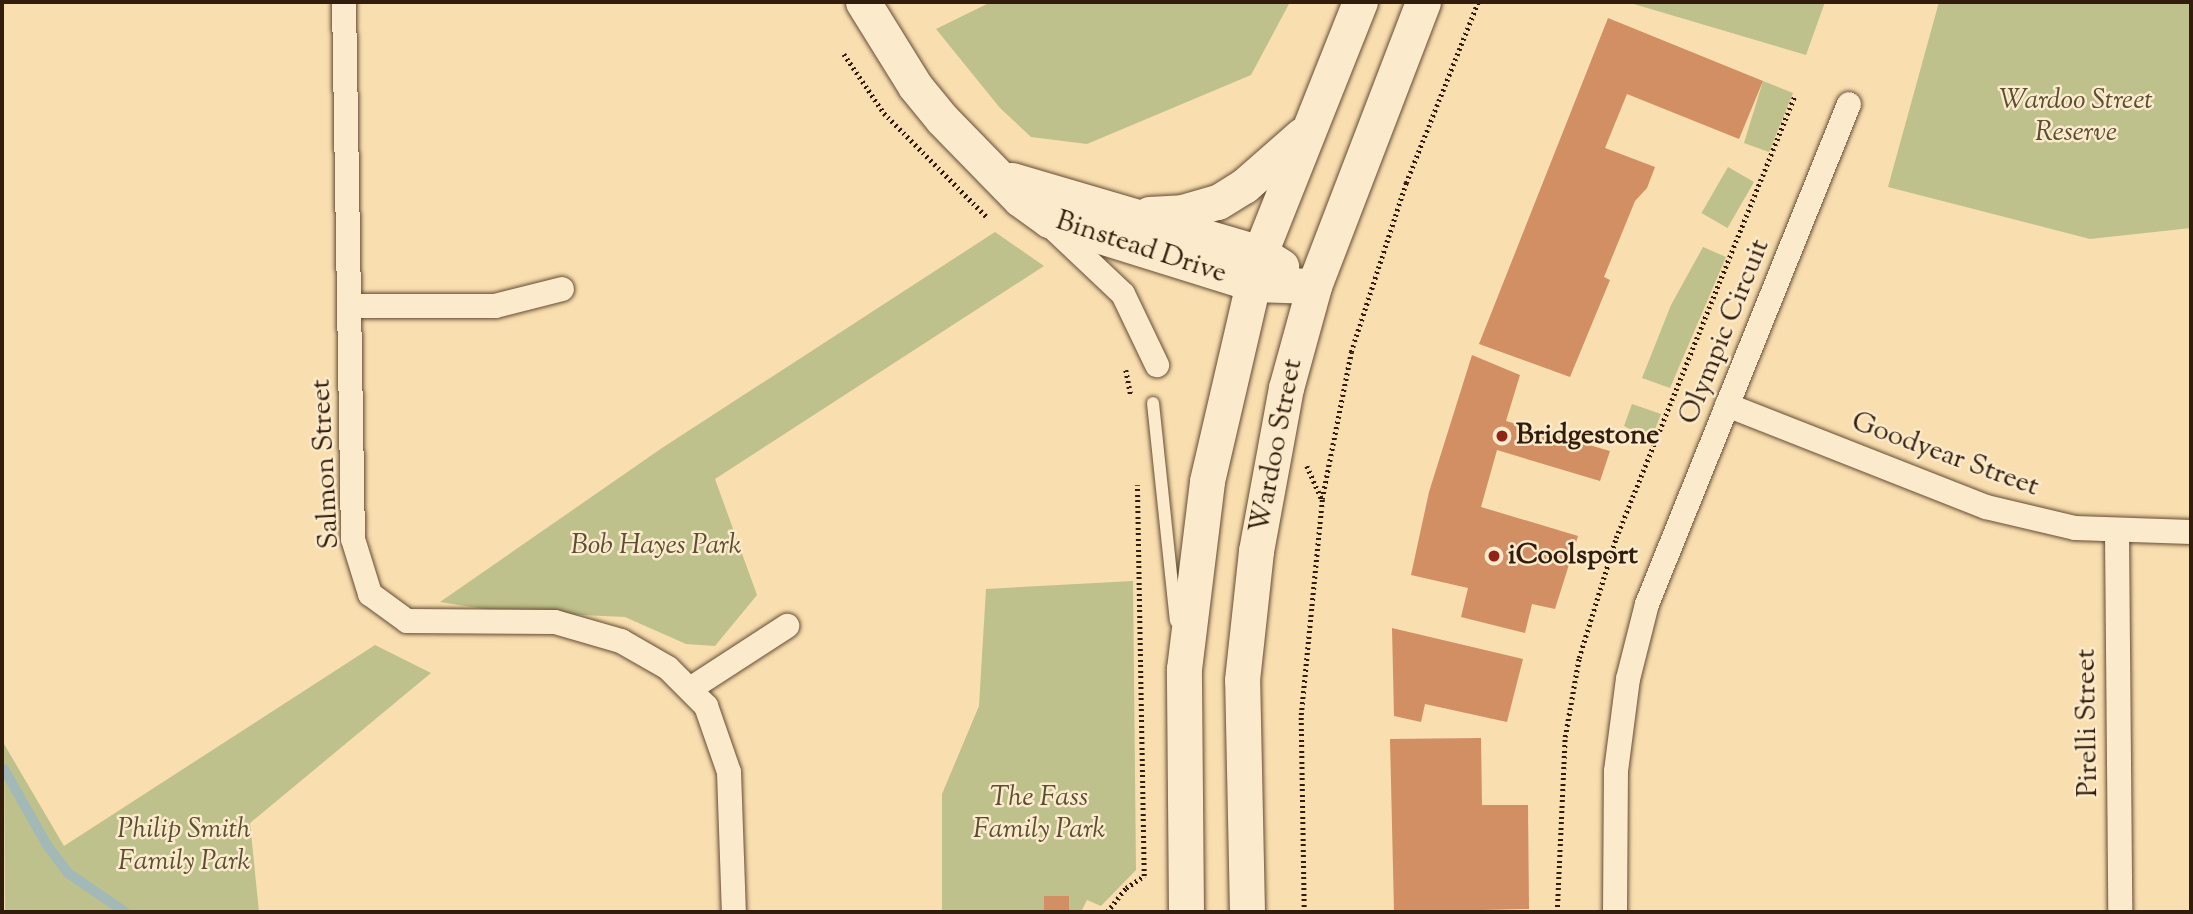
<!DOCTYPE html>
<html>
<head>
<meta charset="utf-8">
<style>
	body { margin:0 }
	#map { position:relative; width:2193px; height:914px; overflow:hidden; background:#f9deaf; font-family:"Sorts Mill Goudy",serif }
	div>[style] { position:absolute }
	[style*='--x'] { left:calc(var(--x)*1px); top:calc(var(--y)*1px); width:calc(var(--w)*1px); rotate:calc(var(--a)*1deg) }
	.green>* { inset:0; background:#bec18b; transform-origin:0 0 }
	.stream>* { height:10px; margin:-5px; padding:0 5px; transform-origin:5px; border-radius:5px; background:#a3b9b7 }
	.building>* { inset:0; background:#d18f63; transform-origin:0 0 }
	.path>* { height:4.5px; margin-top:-2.25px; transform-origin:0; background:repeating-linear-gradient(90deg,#321c0c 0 2px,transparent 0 5.5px) }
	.roads { filter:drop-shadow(0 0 2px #644c35) drop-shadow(0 0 2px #644c35) }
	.lane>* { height:12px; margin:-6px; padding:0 6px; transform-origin:6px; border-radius:6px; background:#fbeacb }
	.street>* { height:24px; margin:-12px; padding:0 12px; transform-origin:12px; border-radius:12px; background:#fbeacb }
	.secondary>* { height:35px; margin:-17.5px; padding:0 17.5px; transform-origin:17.5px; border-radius:17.5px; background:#fbeacb }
	.dots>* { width:19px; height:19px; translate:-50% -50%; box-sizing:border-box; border:4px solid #fbeacb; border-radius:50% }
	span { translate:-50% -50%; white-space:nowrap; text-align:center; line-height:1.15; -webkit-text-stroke:5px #fbeacb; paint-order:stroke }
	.park-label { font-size:28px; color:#5c4e32; font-style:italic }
	.street-label { font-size:28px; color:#321c0c }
	.poi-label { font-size:28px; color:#321c0c; font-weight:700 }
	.left { translate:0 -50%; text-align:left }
	.frame { position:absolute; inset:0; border:4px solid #321c0c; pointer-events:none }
</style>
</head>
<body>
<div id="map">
	<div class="green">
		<i style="clip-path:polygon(991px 2px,1290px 2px,1251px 75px,1087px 144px,1031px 137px,1000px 108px,936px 29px)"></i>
		<i style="clip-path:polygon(1627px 2px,1825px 2px,1806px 55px)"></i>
		<i style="clip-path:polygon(1939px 2px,2191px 2px,2191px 228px,2090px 239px,1888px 187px)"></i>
		<i style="clip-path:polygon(1763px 81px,1793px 93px,1769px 152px,1744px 143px)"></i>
		<i style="left:1728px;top:167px;width:30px;height:53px;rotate:30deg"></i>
		<i style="clip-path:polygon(995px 232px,1044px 266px,715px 479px,757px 595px,715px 646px,686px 644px,625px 617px,497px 611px,440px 602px,662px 448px)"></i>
		<i style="clip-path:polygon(1703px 247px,1726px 257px,1670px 388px,1642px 378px,1671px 305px)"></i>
		<i style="clip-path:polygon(1632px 404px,1661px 414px,1651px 440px,1624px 426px)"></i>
		<i style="clip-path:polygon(1133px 581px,1136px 870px,1101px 906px,1087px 900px,1081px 912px,942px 912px,942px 794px,979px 706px,986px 589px)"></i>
		<i style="clip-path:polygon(375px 645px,431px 673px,250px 823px,259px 912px,5px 912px,4px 744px,64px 846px)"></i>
	</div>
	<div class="stream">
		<i style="--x:4;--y:769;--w:87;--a:60.5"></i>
		<i style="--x:47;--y:845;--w:35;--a:53"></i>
		<i style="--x:68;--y:873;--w:69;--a:34.4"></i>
	</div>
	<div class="building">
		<i style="clip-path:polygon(1608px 18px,1763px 81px,1739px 139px,1627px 94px,1605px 148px,1655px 167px,1647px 188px,1635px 201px,1604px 277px,1610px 280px,1570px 377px,1479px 344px)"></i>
		<i style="clip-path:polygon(1472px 355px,1520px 375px,1506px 421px,1610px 451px,1600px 481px,1497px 450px,1481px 507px,1578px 536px,1555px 609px,1532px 604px,1525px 633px,1461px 617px,1468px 588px,1411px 575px,1429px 492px)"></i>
		<i style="clip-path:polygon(1392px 628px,1523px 659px,1507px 722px,1425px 704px,1421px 722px,1394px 716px)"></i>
		<i style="clip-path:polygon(1481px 738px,1482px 805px,1528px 805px,1529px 909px,1394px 912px,1390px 739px)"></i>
		<i style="left:1069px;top:896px;width:16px;height:25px;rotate:90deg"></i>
	</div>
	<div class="path">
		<i style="--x:844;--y:54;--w:71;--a:55.9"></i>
		<i style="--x:884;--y:113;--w:148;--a:45.3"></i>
		<i style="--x:1126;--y:370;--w:26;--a:79"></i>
		<i style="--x:1307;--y:466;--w:36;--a:66"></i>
		<i style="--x:1107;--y:912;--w:31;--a:-52"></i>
		<i style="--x:1126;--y:888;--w:22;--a:-34"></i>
		<i style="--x:1144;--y:876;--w:391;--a:-91"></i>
		<i style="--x:1304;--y:912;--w:197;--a:-90.9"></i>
		<i style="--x:1301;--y:715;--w:217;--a:-84.4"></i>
		<i style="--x:1322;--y:499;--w:150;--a:-78.8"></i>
		<i style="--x:1351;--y:352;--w:178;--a:-72"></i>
		<i style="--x:1406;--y:183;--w:195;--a:-68.3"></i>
		<i style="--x:1557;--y:912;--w:175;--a:-87.4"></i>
		<i style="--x:1565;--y:737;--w:80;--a:-80"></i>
		<i style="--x:1579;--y:658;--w:126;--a:-72.9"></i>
		<i style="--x:1616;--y:538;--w:477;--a:-68"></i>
	</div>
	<div class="roads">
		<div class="lane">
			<i style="--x:1153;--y:403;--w:219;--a:84"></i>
		</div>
		<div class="street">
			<i style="--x:344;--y:2;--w:537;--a:89.04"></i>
			<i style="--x:353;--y:539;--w:58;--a:72.8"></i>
			<i style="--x:370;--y:594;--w:46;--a:36.1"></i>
			<i style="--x:407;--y:621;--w:148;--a:0.4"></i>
			<i style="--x:555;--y:622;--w:69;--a:16.1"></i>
			<i style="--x:621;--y:641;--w:54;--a:29.9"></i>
			<i style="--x:668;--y:668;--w:54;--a:45"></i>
			<i style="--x:706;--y:706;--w:70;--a:70.8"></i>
			<i style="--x:729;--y:772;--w:140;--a:88"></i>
			<i style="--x:1051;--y:226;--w:99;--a:43.4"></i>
			<i style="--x:1123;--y:294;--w:79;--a:64.4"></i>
			<i style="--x:349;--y:306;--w:146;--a:0"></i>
			<i style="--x:495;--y:306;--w:69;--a:-14.2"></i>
			<i style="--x:1727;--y:405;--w:278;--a:21.5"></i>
			<i style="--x:1986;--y:507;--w:91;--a:13.3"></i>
			<i style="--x:2075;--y:528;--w:116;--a:2"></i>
			<i style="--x:2117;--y:533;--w:379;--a:89.5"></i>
			<i style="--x:690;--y:689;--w:116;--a:-33"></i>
			<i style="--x:1615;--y:912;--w:141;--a:-89.6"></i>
			<i style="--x:1616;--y:771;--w:93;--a:-82.6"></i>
			<i style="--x:1628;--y:679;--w:77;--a:-75.8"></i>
			<i style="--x:1647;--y:604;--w:539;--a:-68"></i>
		</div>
		<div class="secondary">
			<i style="--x:863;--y:2;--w:99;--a:58.2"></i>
			<i style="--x:915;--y:86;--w:43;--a:50.7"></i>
			<i style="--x:942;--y:119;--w:112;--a:45.7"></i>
			<i style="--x:1020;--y:199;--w:36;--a:36"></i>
			<i style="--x:1049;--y:220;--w:215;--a:17.3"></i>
			<i style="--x:1254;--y:284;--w:60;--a:1.9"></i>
			<i style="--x:1012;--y:180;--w:259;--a:16.4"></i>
			<i style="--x:1260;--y:253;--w:25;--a:32"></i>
			<i style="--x:1149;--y:214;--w:33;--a:-3"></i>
			<i style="--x:1182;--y:212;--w:37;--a:-16"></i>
			<i style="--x:1218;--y:202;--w:31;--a:-32"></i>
			<i style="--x:1244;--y:186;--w:77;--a:-41.3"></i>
			<i style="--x:1186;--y:912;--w:243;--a:-90.5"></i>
			<i style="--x:1184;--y:669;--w:189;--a:-83"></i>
			<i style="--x:1207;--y:481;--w:234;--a:-76.9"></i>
			<i style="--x:1260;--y:253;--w:270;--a:-68.3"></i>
			<i style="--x:1247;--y:912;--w:232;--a:-91.2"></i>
			<i style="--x:1242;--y:680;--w:130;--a:-83.8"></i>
			<i style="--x:1256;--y:551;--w:166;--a:-79.6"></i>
			<i style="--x:1286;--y:388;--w:106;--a:-74.6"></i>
			<i style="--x:1314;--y:286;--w:304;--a:-69"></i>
		</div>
	</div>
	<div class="dots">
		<i style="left:1502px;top:436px;background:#8f2418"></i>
		<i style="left:1494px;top:556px;background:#8f2418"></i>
	</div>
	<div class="park-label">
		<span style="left:2076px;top:117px">Wardoo Street<br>Reserve</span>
		<span style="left:656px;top:546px">Bob Hayes Park</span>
		<span style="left:1039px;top:814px">The Fass<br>Family Park</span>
		<span style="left:184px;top:846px">Philip Smith<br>Family Park</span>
	</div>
	<div class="street-label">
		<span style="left:1141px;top:248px;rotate:18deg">Binstead Drive</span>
		<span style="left:1725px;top:332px;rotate:-68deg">Olympic Circuit</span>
		<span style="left:1277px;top:446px;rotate:-79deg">Wardoo Street</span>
		<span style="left:1945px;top:455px;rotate:20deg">Goodyear Street</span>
		<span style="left:326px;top:464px;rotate:-93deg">Salmon Street</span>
		<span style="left:2088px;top:723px;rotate:-91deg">Pirelli Street</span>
	</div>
	<div class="poi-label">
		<span class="left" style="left:1516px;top:436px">Bridgestone</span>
		<span class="left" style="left:1508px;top:556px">iCoolsport</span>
	</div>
	<div class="frame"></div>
</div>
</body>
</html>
